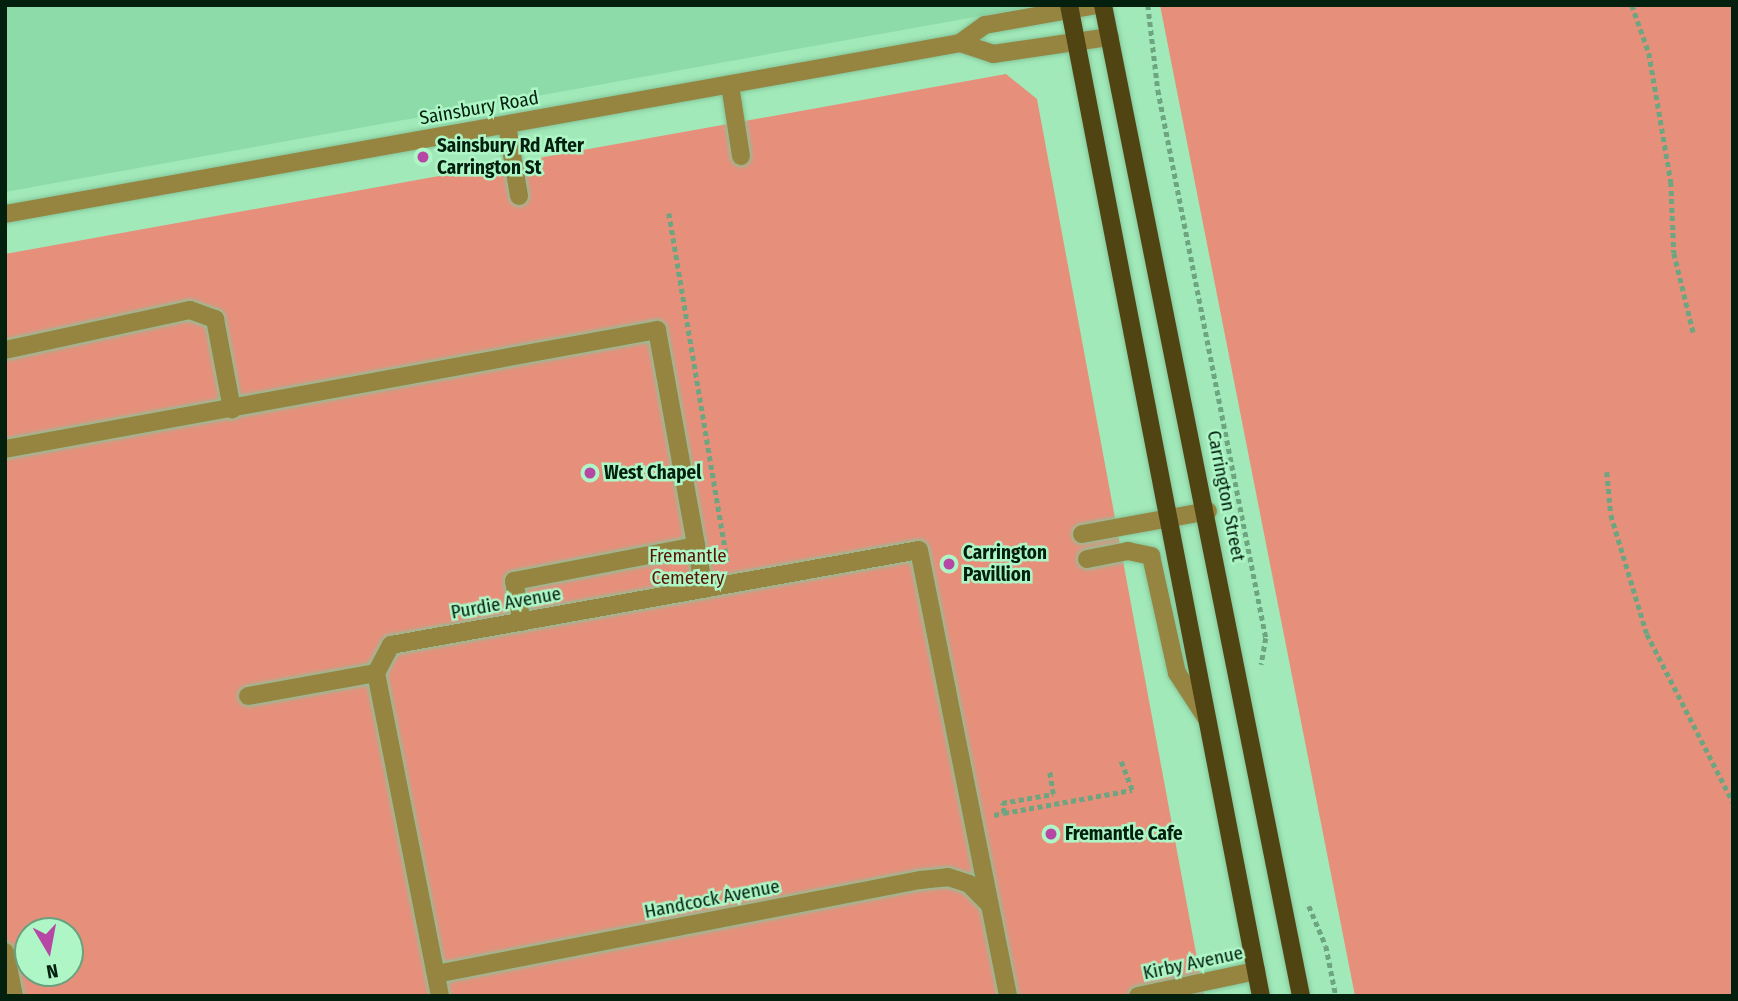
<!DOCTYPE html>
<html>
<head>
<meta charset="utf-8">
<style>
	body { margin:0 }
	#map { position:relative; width:1738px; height:1001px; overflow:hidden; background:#a1e9b9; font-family:"Fira Sans Condensed",sans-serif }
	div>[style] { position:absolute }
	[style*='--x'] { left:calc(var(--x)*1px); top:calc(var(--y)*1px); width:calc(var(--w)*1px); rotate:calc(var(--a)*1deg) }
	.built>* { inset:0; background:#8ddba9 }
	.green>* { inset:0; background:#e6907b }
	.path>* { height:4.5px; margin-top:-2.25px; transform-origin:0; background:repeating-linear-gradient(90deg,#6ca580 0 5px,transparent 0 8.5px) }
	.roads { filter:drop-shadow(0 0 2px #85c59a) drop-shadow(0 0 2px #85c59a) }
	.minor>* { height:18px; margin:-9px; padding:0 9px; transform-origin:9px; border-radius:9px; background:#968541 }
	.major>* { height:18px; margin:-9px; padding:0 9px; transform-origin:9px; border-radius:9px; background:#504412 }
	.dots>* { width:19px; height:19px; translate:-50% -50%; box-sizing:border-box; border:4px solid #aef6c6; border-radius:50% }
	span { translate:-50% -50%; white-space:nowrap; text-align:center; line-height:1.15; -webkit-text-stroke:5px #aef6c6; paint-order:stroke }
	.street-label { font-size:19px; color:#03200f }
	.poi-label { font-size:19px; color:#03200f; font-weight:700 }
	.left { translate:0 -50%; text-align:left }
	.park-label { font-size:19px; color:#591504 }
	.frame { position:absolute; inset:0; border:7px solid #03200f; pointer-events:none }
	.north { position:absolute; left:14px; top:917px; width:70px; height:70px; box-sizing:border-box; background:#aef6c6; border:2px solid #6aa07d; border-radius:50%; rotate:170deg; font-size:19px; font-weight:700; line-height:28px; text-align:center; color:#03200f }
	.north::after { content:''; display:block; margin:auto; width:24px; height:32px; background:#b747a4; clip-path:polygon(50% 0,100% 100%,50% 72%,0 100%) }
</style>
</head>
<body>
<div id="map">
	<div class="built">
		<i style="clip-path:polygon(5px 5px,1041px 5px,5px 192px)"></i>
	</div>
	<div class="green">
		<i style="clip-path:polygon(1160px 5px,1733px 5px,1733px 996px,1355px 996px)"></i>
		<i style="clip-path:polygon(evenodd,1006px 74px,1037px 99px,1204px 996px,5px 996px,5px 254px,1006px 74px,28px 931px,70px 931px,70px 973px,28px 973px,28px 931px)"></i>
	</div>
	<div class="path">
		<i style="--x:1148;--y:5;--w:86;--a:83.3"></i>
		<i style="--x:1158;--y:90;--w:559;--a:78.85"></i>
		<i style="--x:1266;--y:638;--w:27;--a:100"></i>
		<i style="--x:1632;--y:5;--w:51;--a:70.5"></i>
		<i style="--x:1649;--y:53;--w:131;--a:80.3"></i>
		<i style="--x:1671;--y:182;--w:71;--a:87.6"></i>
		<i style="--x:1674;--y:253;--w:84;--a:76.3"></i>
		<i style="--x:669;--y:213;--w:353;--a:80.5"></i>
		<i style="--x:1607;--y:472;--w:43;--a:84.7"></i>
		<i style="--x:1611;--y:515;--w:124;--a:73.2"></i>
		<i style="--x:1647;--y:634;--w:189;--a:62.9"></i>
		<i style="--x:1004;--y:813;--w:130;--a:-10.2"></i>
		<i style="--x:1132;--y:790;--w:34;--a:-111"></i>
		<i style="--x:994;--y:815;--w:10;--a:-11"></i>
		<i style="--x:1004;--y:813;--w:10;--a:-101"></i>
		<i style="--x:1002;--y:803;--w:52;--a:-10"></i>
		<i style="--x:1053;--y:794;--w:24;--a:-99"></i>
		<i style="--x:1309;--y:906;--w:43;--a:67"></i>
		<i style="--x:1326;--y:946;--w:51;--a:78.7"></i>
	</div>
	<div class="roads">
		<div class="minor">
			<i style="--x:960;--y:43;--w:35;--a:18"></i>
			<i style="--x:993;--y:54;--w:118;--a:-8.3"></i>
			<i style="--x:730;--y:85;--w:72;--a:81.2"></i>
			<i style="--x:507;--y:125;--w:72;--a:80.4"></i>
			<i style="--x:5;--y:214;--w:970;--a:-10.15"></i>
			<i style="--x:960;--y:43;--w:31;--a:-36"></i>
			<i style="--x:985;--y:25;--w:114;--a:-10.1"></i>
			<i style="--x:5;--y:350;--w:189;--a:-12.2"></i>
			<i style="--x:190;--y:310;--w:27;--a:20"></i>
			<i style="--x:215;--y:319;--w:92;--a:79.3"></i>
			<i style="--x:5;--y:449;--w:663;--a:-10.34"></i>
			<i style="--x:657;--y:330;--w:263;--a:79.7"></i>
			<i style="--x:1082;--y:534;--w:128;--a:-10.3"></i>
			<i style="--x:1087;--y:559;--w:42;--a:-11"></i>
			<i style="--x:1128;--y:551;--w:24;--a:12"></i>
			<i style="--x:1151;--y:556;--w:120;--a:77.5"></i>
			<i style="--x:1177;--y:673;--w:55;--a:56.9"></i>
			<i style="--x:522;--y:622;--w:42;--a:-101"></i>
			<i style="--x:514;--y:581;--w:185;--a:-10.9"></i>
			<i style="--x:248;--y:696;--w:130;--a:-10.2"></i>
			<i style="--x:5;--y:952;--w:45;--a:78.4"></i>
			<i style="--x:436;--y:974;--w:494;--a:-11"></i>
			<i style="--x:921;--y:880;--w:27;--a:-6"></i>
			<i style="--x:948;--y:877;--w:22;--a:18"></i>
			<i style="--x:969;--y:884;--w:28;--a:45"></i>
			<i style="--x:440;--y:996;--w:329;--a:-101.2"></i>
			<i style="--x:376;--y:673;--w:32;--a:-62"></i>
			<i style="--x:391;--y:645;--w:536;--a:-10.2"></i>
			<i style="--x:919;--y:550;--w:455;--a:78.7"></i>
			<i style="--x:1138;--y:996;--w:121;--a:-12"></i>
		</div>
		<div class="major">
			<i style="--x:1069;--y:5;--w:1009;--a:79.04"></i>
			<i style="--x:1103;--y:5;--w:1011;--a:78.7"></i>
		</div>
	</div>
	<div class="dots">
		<i style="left:423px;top:157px;background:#b747a4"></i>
		<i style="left:590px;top:473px;background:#b747a4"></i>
		<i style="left:949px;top:564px;background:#b747a4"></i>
		<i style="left:1051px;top:834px;background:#b747a4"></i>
	</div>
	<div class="street-label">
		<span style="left:479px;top:108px;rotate:-10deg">Sainsbury Road</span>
		<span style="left:1226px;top:496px;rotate:79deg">Carrington Street</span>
		<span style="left:506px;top:603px;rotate:-10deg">Purdie Avenue</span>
		<span style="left:712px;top:899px;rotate:-11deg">Handcock Avenue</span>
		<span style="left:1193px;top:963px;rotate:-12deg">Kirby Avenue</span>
	</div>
	<div class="poi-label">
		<span class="left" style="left:437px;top:157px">Sainsbury Rd After<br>Carrington St</span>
		<span class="left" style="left:604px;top:473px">West Chapel</span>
		<span class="left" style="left:963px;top:564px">Carrington<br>Pavillion</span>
		<span class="left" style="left:1065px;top:834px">Fremantle Cafe</span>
	</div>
	<div class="park-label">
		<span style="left:688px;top:567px">Fremantle<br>Cemetery</span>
	</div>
	<div class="frame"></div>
	<div class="north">N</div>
</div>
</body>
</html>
